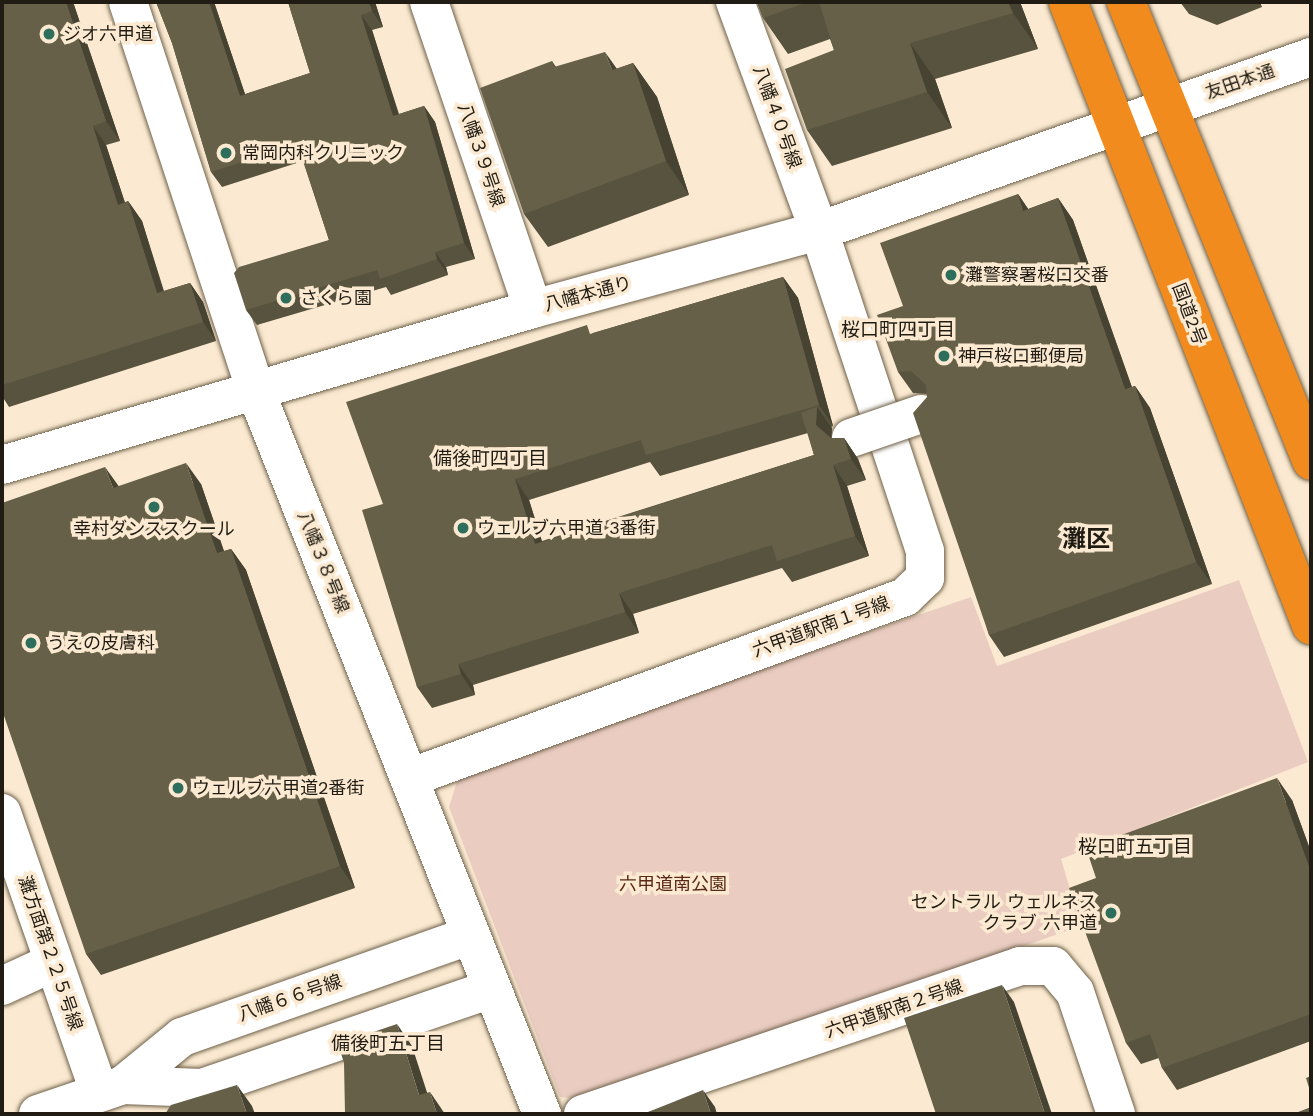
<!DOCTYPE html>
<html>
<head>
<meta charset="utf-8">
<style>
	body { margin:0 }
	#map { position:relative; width:1313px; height:1116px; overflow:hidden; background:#fbead1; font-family:"Work Sans","Noto Sans JP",sans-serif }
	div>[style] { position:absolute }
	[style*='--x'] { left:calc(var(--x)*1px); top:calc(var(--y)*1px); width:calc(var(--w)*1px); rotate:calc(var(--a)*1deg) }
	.green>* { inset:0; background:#eaccc1 }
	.roads { filter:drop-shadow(0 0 2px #6e604a) drop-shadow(0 0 2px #6e604a) }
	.minor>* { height:38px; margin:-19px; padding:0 19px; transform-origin:19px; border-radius:19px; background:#fff }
	.highway>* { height:38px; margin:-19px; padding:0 19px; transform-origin:19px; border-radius:19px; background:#f18b1d }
	.bridges { filter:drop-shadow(0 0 2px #6e604a) drop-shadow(0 0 2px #6e604a) }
	.minor-bridge>* { height:38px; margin:-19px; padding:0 19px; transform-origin:19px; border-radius:19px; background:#fff }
	.wall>* { inset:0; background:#58533e }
	.shaded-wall>* { inset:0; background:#474332 }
	.building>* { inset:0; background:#666048 }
	.dots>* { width:19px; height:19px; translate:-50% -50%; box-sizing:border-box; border:4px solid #fbead1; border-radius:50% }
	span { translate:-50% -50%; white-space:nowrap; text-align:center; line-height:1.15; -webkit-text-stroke:7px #fbead1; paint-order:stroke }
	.poi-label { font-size:18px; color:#211c13 }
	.left { translate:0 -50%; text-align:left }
	.right { translate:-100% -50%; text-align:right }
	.street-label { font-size:18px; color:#211c13 }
	.park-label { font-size:18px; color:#5a2815 }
	.neighbourhood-label { font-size:19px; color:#211c13 }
	.district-label { font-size:24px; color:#211c13; font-weight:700 }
	.frame { position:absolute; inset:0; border:4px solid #211c13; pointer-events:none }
</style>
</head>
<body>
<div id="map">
	<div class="green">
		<i style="clip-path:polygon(1239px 580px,1308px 762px,1061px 859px,1081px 926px,585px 1100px,560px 1097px,449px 807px,460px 772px,971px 597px,997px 666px)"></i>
	</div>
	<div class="roads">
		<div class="minor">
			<i style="--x:128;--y:2;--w:410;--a:71.8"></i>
			<i style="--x:256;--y:392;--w:777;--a:68.39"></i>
			<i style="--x:429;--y:2;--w:324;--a:71.3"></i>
			<i style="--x:2;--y:465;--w:553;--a:-16.37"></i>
			<i style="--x:533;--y:309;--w:296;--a:-15.3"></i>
			<i style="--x:819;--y:231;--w:522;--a:-19.48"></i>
			<i style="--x:409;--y:778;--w:528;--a:-20.05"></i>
			<i style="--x:905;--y:597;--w:28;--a:-44"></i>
			<i style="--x:925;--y:578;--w:27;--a:-90"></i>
			<i style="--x:925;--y:551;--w:337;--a:-108.3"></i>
			<i style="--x:819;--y:231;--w:244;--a:-110.1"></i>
			<i style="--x:2;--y:813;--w:295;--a:70.8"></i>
			<i style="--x:2;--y:986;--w:55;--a:-24.7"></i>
			<i style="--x:123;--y:1085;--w:76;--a:-39.1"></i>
			<i style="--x:182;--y:1037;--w:306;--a:-19.4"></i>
			<i style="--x:38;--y:1114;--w:90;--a:-18.8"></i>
			<i style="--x:123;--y:1085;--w:79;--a:2.2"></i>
			<i style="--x:202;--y:1088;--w:305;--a:-18.9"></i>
			<i style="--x:583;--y:1114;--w:461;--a:-18.7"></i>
			<i style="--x:1020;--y:966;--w:33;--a:0"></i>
			<i style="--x:1053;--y:966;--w:34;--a:50"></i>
			<i style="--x:1075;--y:992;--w:129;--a:71.4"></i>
		</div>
		<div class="highway">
			<i style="--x:1068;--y:2;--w:669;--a:68.69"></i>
			<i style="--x:1126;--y:2;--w:495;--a:68"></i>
		</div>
	</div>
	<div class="bridges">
		<div class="minor-bridge">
			<i style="--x:851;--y:438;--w:74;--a:-18.9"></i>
		</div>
	</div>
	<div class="wall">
		<i style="clip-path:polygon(2px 2px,73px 2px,120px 141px,106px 145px,125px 203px,128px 201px,142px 221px,164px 291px,190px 283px,203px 302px,216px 341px,9px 407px,2px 396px)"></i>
		<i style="clip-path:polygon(156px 2px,214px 2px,245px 94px,310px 73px,288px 2px,375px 2px,383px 27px,372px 30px,399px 114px,424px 106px,435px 122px,475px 259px,446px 267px,448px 275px,391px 295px,386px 287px,257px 325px,246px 310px,329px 240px,303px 161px,222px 187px,211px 172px,172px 43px)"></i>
		<i style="clip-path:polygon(757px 2px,1020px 2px,1038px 49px,935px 79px,952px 128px,832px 166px,807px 130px,834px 50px,830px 39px,788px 54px,763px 18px)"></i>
		<i style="clip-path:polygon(1180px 2px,1260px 2px,1262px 7px,1217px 25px,1189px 14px)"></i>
		<i style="clip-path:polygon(552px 61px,556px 67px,617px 69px,633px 63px,657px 97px,689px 195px,548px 247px,524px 214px)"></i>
		<i style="clip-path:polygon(1018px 194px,1028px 209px,1058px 198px,1073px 220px,1132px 387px,1135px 386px,1150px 408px,1212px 584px,1004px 657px,989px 635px,927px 394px,913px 393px,898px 372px,903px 306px)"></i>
		<i style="clip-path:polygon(evenodd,783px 277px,798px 298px,833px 426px,831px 427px,832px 428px,831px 438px,844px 438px,858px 459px,866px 480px,847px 486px,869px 556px,792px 582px,782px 568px,633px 614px,639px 633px,473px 685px,475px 695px,432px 708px,417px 687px,383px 504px,593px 333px,783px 277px,808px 433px,814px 455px,542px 541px,529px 500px,650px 462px,660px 476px,808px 433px)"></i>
		<i style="clip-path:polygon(201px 484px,224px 551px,231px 549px,246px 570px,355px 888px,101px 975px,86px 954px,119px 486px)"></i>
		<i style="clip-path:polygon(1292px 800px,1311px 852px,1311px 1041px,1177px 1090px,1162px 1068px,1159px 1058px,1141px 1064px,1126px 1043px,1096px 878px)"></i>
	</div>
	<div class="shaded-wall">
		<i style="clip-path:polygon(66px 2px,73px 2px,120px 141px,106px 121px)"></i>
		<i style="clip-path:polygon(209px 2px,214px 2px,251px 112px,240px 96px)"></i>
		<i style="clip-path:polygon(369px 2px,375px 2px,383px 27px,372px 11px)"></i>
		<i style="clip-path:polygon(1008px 2px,1020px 2px,1038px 49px,1013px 13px)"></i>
		<i style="clip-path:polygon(361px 15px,372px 30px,404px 132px,393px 116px)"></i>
		<i style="clip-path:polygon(910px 43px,935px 79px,952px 128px,927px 92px)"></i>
		<i style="clip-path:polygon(605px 52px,629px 86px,612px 70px)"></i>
		<i style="clip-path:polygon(633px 63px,657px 97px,689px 195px,666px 161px)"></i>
		<i style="clip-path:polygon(424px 106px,435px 122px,475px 259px,464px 243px)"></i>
		<i style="clip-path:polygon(93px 126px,106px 145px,132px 224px,118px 205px)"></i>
		<i style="clip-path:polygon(1018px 194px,1033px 216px,1023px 211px)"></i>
		<i style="clip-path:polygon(1058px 198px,1073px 220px,1140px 411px,1125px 389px)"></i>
		<i style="clip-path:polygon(128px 201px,142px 221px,170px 313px,157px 293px)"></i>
		<i style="clip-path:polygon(435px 252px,446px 267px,448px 275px,437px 259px)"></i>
		<i style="clip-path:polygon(783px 277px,798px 298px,833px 426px,819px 405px)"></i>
		<i style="clip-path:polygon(190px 283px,203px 302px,216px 341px,203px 322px)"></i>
		<i style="clip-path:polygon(1135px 386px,1150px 408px,1212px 584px,1196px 562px)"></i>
		<i style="clip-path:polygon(817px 407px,832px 428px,831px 446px,816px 425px)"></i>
		<i style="clip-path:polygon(844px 438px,858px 459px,866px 480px,851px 459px)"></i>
		<i style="clip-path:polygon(186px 463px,201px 484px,232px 575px,217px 553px)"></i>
		<i style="clip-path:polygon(833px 465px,847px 486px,869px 556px,855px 536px)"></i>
		<i style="clip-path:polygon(105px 467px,120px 488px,113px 488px)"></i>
		<i style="clip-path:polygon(515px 479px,529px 500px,549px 565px,535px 544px)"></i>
		<i style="clip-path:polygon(231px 549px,246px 570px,355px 888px,340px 866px)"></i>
		<i style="clip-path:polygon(619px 593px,633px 614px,639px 633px,625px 612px)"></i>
		<i style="clip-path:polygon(458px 664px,473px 685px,475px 695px,461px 674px)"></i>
		<i style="clip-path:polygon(1277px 778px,1292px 800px,1311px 852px,1311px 872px)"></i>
		<i style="clip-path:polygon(1002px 985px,1014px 1002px,1052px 1114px,1045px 1114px)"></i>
		<i style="clip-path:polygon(397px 1024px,412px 1046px,434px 1114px,419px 1095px)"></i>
		<i style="clip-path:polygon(237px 1085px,252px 1106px,255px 1114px,247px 1114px)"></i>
		<i style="clip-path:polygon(703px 1090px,715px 1107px,717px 1114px,711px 1114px)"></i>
		<i style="clip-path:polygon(430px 1092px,445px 1114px,437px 1114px)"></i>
	</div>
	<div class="building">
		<i style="clip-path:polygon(2px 2px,66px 2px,106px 121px,93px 126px,118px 205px,128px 201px,157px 293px,190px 283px,203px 322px,2px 385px)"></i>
		<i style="clip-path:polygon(156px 2px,209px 2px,240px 96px,310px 73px,288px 2px,369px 2px,372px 11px,361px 15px,393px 116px,424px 106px,464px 243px,435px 252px,437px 259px,380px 279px,377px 270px,246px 310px,234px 273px,239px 267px,329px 240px,298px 144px,211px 172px,172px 43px)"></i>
		<i style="clip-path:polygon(757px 2px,808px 2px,763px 18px)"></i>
		<i style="clip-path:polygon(819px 2px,1008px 2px,1013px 13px,910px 43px,927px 92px,807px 130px,785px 69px,834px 50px)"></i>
		<i style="clip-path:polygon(605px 52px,612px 70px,633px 63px,666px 161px,524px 214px,480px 88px,552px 61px,554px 67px)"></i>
		<i style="clip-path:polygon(1018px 194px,1023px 211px,1058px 198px,1125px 389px,1135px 386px,1196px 562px,989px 635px,913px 413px,927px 397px,926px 385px,911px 371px,898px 372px,877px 315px,903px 306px,880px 243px)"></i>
		<i style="clip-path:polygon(783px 277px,819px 405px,646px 455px,641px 440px,515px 479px,535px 544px,814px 455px,801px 413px,817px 407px,816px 425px,831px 438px,844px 438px,851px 459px,833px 465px,855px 536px,777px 561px,772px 545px,619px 593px,625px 612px,458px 664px,461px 674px,417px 687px,362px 510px,383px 504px,346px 402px,587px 325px,590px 334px)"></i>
		<i style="clip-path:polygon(186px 463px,217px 553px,231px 549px,340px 866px,86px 954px,2px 710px,2px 503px,105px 467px,113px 488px)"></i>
		<i style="clip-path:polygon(1277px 778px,1311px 872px,1311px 1014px,1162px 1068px,1150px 1034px,1126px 1043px,1069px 888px,1096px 878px,1086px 848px)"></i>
		<i style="clip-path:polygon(1002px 985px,1045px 1114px,936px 1114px,904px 1018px)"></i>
		<i style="clip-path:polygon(397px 1024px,419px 1095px,430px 1092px,437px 1114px,345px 1114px,344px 1063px,338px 1044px)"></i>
		<i style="clip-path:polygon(1311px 1076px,1311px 1094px,1306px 1078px)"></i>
		<i style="clip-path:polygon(237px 1085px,247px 1114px,165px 1114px,171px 1105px)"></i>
		<i style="clip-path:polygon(703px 1090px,711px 1114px,643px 1114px)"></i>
		<i style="clip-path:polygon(1311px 1107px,1311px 1114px,1293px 1114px)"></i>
	</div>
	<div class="dots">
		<i style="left:49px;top:34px;background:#2e6e5d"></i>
		<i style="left:226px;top:153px;background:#2e6e5d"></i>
		<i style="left:951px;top:275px;background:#2e6e5d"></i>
		<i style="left:286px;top:298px;background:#2e6e5d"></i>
		<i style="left:944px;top:356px;background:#2e6e5d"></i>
		<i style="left:154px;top:507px;background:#2e6e5d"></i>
		<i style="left:463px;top:528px;background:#2e6e5d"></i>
		<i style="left:31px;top:643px;background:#2e6e5d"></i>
		<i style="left:178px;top:788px;background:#2e6e5d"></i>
		<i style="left:1111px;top:913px;background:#2e6e5d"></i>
	</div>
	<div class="poi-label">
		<span class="left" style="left:63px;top:34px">ジオ六甲道</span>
		<span class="left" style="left:242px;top:153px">常岡内科クリニック</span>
		<span class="left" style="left:965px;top:275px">灘警察署桜口交番</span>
		<span class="left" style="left:300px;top:298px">さくら園</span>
		<span class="left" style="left:958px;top:356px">神戸桜口郵便局</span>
		<span class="left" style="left:477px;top:528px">ウェルブ六甲道 3番街</span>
		<span style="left:154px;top:529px">幸村ダンススクール</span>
		<span class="left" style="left:47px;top:643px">うえの皮膚科</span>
		<span class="left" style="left:192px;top:788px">ウェルブ六甲道2番街</span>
		<span class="right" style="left:1097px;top:913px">セントラル ウェルネス<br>クラブ 六甲道</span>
	</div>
	<div class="street-label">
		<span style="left:1240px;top:82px;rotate:-19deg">友田本通</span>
		<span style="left:777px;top:117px;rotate:70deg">八幡４０号線</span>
		<span style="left:481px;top:155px;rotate:71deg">八幡３９号線</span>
		<span style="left:588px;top:294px;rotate:-15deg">八幡本通り</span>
		<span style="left:1189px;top:314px;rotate:69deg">国道2号</span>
		<span style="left:323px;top:562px;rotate:68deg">八幡３８号線</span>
		<span style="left:821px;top:627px;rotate:-20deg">六甲道駅南１号線</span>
		<span style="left:50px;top:953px;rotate:71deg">灘方面第２２５号線</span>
		<span style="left:290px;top:998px;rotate:-19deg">八幡６６号線</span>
		<span style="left:894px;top:1009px;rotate:-19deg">六甲道駅南２号線</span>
	</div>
	<div class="park-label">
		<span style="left:673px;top:884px">六甲道南公園</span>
	</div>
	<div class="neighbourhood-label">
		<span style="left:898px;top:330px">桜口町四丁目</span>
		<span style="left:490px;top:459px">備後町四丁目</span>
		<span style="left:1135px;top:847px">桜口町五丁目</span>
		<span style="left:388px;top:1044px">備後町五丁目</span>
	</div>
	<div class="district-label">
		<span style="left:1086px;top:540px">灘区</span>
	</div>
	<div class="frame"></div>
</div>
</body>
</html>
